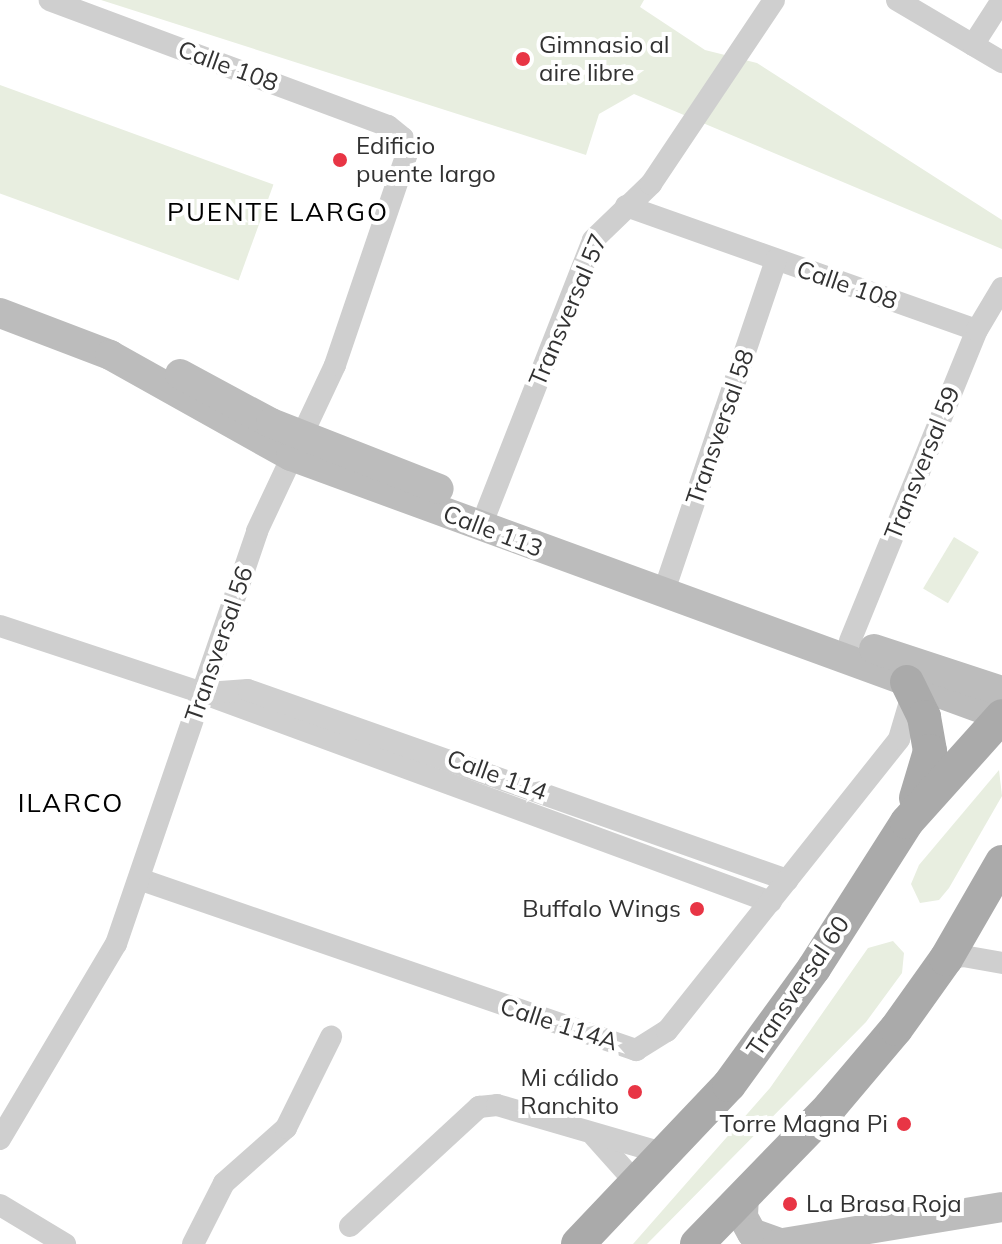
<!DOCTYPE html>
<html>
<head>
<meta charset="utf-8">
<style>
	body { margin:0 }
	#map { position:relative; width:1002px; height:1244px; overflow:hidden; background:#fff; font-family:Mulish,sans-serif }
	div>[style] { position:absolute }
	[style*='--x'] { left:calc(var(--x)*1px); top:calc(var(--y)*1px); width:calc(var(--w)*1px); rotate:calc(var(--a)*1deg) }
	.green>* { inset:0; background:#e8eee0; transform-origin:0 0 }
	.street>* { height:22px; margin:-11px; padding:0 11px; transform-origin:11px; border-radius:11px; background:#cfcfcf }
	.secondary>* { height:30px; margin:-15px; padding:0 15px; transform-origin:15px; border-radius:15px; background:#bcbcbc }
	.primary>* { height:34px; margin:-17px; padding:0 17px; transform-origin:17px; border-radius:17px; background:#aaa }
	.dots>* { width:22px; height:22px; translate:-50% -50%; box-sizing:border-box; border:4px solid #fff; border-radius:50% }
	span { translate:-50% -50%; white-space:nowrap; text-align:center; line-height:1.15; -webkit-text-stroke:8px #fff; paint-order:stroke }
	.poi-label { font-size:24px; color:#323232 }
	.left { translate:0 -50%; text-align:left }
	.right { translate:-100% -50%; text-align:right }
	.street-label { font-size:24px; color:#323232 }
	.neighbourhood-label { font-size:26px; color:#000; letter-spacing:2px }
</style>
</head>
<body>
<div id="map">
	<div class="green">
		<i style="clip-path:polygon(101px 0,644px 0,640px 7px,705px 50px,757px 63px,1002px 220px,1002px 249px,634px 94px,599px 114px,586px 155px)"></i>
		<i style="left:0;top:85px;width:291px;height:102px;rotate:20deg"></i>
		<i style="left:954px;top:537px;width:29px;height:60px;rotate:31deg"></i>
		<i style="clip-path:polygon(999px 770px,1002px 796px,949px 888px,939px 900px,920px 903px,911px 884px,919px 865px)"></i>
		<i style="clip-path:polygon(893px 941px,904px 953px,902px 973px,866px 1022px,647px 1244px,633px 1244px,770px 1088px,868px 948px)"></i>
	</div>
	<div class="street">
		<i style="--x:897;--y:0;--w:122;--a:30.6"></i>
		<i style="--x:973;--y:45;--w:54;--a:-57.2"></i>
		<i style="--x:626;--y:206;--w:372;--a:19.5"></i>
		<i style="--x:481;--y:526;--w:307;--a:-68.6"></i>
		<i style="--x:593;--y:240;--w:81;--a:-44"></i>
		<i style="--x:651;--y:184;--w:221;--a:-56.2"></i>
		<i style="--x:663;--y:594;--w:353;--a:-71.3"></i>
		<i style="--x:0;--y:626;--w:213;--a:18.3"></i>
		<i style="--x:202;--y:693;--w:606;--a:20.17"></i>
		<i style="--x:850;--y:641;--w:336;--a:-67.8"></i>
		<i style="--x:977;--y:330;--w:49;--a:-59.2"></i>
		<i style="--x:207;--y:693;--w:41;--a:-4.2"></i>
		<i style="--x:248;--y:690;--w:572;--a:19.42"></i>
		<i style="--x:139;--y:879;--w:526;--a:18.99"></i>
		<i style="--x:636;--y:1050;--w:36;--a:-32"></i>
		<i style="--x:667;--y:1031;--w:373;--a:-51.5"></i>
		<i style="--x:899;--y:739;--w:46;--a:-73.5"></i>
		<i style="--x:946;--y:959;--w:17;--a:-10"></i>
		<i style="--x:963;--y:956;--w:40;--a:10"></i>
		<i style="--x:595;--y:1137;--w:63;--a:48.2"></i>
		<i style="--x:0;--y:1139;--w:227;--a:-59.3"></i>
		<i style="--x:116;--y:944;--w:436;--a:-71.1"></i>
		<i style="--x:257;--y:531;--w:183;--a:-64.8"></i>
		<i style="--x:335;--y:365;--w:226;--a:-71.2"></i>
		<i style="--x:408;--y:151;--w:14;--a:-111"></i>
		<i style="--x:403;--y:138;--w:19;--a:-141"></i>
		<i style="--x:388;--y:126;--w:361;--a:-159.6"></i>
		<i style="--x:0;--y:1205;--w:76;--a:31"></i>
		<i style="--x:350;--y:1226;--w:176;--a:-42.7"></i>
		<i style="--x:479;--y:1107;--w:18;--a:-6"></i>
		<i style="--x:497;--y:1105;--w:176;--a:16.2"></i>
		<i style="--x:193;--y:1244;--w:68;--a:-63.1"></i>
		<i style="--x:224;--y:1183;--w:83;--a:-41.6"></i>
		<i style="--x:286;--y:1128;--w:102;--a:-63.7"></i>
	</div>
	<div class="secondary">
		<i style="--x:0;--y:313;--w:118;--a:20.9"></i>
		<i style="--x:110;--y:355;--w:207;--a:29.2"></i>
		<i style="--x:291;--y:456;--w:757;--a:20.09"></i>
		<i style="--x:180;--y:374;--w:103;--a:28.3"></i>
		<i style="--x:271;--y:423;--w:180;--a:21.4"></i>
		<i style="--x:874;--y:649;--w:135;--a:18.2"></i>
		<i style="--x:744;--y:1196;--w:21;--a:93"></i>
		<i style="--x:743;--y:1217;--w:18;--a:61"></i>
		<i style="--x:752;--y:1233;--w:29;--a:20"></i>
		<i style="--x:777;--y:1244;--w:228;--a:-9.3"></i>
	</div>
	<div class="primary">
		<i style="--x:907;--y:682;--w:39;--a:64"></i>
		<i style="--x:924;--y:717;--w:35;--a:80"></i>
		<i style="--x:930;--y:751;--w:49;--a:106.6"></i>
		<i style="--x:578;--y:1244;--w:219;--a:-46.5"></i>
		<i style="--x:729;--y:1085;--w:145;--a:-54"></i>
		<i style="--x:814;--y:968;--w:173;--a:-57.5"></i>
		<i style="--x:907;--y:822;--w:142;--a:-48.1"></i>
		<i style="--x:697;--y:1244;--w:191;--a:-45.8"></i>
		<i style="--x:830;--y:1107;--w:102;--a:-49.8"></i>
		<i style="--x:896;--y:1029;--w:86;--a:-54.5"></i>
		<i style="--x:946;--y:959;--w:112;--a:-60"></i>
	</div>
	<div class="dots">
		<i style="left:523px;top:59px;background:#e83545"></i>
		<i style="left:340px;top:160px;background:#e83545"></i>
		<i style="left:697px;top:909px;background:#e83545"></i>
		<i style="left:635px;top:1092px;background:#e83545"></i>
		<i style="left:904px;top:1124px;background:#e83545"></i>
		<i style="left:790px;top:1204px;background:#e83545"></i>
	</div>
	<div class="poi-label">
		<span class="left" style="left:539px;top:59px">Gimnasio al<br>aire libre</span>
		<span class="left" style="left:356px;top:160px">Edificio<br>puente largo</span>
		<span class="right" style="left:681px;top:909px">Buffalo Wings</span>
		<span class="right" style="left:619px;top:1092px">Mi cálido<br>Ranchito</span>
		<span class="right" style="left:888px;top:1124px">Torre Magna Pi</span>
		<span class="left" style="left:806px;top:1204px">La Brasa Roja</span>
	</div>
	<div class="street-label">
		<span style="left:228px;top:66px;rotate:20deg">Calle 108</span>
		<span style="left:847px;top:285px;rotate:19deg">Calle 108</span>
		<span style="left:568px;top:310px;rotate:-67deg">Transversal 57</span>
		<span style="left:720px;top:427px;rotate:-71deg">Transversal 58</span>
		<span style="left:922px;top:463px;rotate:-68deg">Transversal 59</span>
		<span style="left:493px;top:531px;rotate:21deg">Calle 113</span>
		<span style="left:219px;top:644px;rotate:-71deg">Transversal 56</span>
		<span style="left:497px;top:775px;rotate:20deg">Calle 114</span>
		<span style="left:798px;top:986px;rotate:-56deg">Transversal 60</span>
		<span style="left:559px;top:1024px;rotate:18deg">Calle 114A</span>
	</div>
	<div class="neighbourhood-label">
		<span style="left:278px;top:212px">PUENTE LARGO</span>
		<span style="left:71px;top:803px">ILARCO</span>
	</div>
</div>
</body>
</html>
